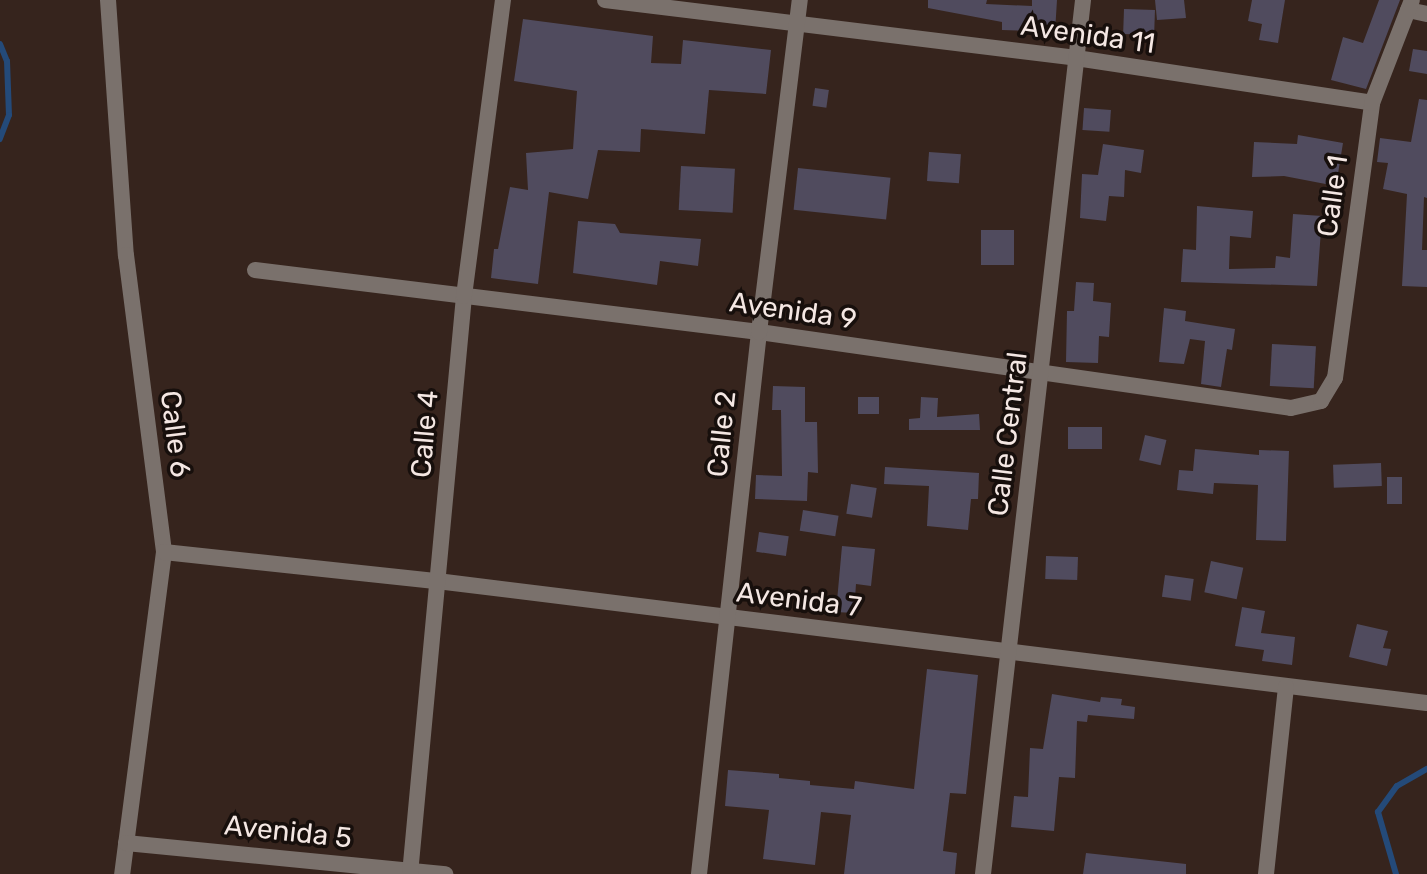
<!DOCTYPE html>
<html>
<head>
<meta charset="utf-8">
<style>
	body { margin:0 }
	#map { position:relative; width:1427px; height:874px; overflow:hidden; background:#36241d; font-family:Rubik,sans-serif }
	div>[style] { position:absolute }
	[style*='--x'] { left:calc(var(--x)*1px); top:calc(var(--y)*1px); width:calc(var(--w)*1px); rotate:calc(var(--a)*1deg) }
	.stream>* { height:6px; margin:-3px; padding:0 3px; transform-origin:3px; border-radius:3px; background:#244a79 }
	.building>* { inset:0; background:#504b5e; transform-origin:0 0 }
	.minor>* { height:16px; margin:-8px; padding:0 8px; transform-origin:8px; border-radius:8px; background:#7a716c }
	span { translate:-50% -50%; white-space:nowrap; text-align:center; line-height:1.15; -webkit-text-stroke:7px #170f0c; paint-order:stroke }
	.street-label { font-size:28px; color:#f4e7e3 }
</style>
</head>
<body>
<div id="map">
	<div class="stream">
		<i style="--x:0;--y:44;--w:18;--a:68"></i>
		<i style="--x:7;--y:61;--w:54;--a:87.9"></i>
		<i style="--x:9;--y:115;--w:26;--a:111"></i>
		<i style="--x:1396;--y:874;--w:65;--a:-106.2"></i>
		<i style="--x:1378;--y:812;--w:32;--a:-54"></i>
		<i style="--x:1397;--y:786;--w:34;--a:-30"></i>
	</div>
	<div class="building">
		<i style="clip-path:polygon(928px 0,987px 0,986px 4px,1032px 6px,1032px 0,1057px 0,1055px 32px,1002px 30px,1002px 22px,928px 8px)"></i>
		<i style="clip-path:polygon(1155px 0,1184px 0,1186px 18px,1157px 20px)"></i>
		<i style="clip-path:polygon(1252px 0,1285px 0,1278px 43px,1259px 40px,1262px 24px,1248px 21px)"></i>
		<i style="clip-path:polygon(1379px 0,1400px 0,1366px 89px,1331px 80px,1343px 37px,1363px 43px)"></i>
		<i style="left:1124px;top:9px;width:31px;height:25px;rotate:2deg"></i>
		<i style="clip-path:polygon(523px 19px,653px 36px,651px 63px,681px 64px,683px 40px,771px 50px,766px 94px,709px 90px,705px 134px,641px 129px,640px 152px,598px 150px,588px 199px,549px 192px,538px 284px,491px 278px,494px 249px,498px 249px,510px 187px,528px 190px,526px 153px,573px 149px,577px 91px,514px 81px)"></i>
		<i style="clip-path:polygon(1413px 49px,1427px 51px,1427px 74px,1409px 71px)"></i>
		<i style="left:815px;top:88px;width:14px;height:18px;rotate:8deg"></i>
		<i style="clip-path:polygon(1419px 99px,1427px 100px,1427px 198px,1424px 197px,1422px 250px,1427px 250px,1427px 287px,1402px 286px,1407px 194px,1383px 189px,1388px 163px,1377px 162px,1380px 138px,1411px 142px)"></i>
		<i style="left:1084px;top:108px;width:27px;height:22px;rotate:4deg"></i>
		<i style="clip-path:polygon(1298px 135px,1343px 143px,1336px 186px,1284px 176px,1252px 177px,1254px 142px,1297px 144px)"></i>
		<i style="clip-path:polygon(1103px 144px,1144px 150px,1141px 173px,1125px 170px,1124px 197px,1109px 196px,1106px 221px,1080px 218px,1082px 174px,1098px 175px)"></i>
		<i style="left:929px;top:152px;width:32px;height:29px;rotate:4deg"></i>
		<i style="left:681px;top:166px;width:54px;height:44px;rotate:3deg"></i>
		<i style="left:798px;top:168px;width:93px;height:42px;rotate:6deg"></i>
		<i style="clip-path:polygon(1197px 206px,1253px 211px,1251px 238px,1230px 236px,1229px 269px,1275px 268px,1276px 256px,1290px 258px,1293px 214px,1322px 216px,1317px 286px,1181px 282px,1183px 249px,1196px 250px)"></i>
		<i style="clip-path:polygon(578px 221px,615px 224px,620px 233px,701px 239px,698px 266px,660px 261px,657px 285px,573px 273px)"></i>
		<i style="left:981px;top:230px;width:33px;height:35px"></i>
		<i style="clip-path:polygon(1076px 282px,1094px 283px,1093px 301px,1111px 303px,1109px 337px,1099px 336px,1098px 363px,1066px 362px,1067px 311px,1074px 311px)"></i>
		<i style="clip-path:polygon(1164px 308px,1186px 311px,1185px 321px,1235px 329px,1232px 350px,1227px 349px,1221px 387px,1201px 384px,1205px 341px,1190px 339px,1184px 364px,1159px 362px)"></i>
		<i style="left:1272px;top:344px;width:44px;height:42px;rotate:3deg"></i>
		<i style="clip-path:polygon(773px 386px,805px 387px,805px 422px,817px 422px,818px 473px,808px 472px,807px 501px,755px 499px,756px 475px,782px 476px,781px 410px,772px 410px)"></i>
		<i style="left:858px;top:397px;width:21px;height:17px"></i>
		<i style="clip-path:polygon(921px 397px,938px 398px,937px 417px,979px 414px,980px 430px,909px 430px,909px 419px,920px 418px)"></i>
		<i style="left:1102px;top:427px;width:22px;height:34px;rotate:90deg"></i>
		<i style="left:1145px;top:435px;width:22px;height:26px;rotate:13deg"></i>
		<i style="clip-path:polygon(1195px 449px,1259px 455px,1259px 450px,1289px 451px,1286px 541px,1256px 540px,1258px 485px,1214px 483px,1213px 494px,1177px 490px,1179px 470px,1193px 471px)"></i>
		<i style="left:1381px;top:463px;width:23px;height:48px;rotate:88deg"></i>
		<i style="clip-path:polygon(885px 467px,979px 473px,978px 499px,971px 499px,968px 530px,927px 526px,929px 486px,884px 484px)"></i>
		<i style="left:1387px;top:477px;width:15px;height:27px"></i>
		<i style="left:851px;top:484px;width:26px;height:30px;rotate:9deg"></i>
		<i style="left:803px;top:510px;width:36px;height:21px;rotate:9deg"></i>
		<i style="left:759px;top:532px;width:30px;height:20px;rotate:8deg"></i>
		<i style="clip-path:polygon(842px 546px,875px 549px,871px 586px,856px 584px,854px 613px,836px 612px)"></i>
		<i style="left:1046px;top:556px;width:32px;height:23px;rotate:2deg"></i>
		<i style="left:1211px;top:561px;width:33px;height:32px;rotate:12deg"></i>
		<i style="left:1165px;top:575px;width:29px;height:22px;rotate:8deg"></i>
		<i style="clip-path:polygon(1242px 607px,1265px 611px,1261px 633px,1295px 637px,1292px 665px,1262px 661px,1264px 650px,1235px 646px)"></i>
		<i style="clip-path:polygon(1357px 624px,1388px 631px,1383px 648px,1391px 649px,1387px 666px,1349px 657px)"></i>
		<i style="clip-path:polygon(927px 669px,978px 675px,966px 794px,950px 793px,943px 851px,957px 853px,955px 874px,844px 874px,851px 815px,821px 812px,815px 865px,763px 859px,769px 810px,725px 806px,728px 770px,779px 774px,779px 778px,810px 781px,810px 785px,854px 789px,855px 781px,914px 789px)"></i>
		<i style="clip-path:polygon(1052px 694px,1100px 702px,1101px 697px,1122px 699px,1121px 705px,1135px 707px,1134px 719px,1088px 715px,1087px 722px,1077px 721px,1075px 778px,1059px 777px,1054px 831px,1011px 827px,1014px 796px,1028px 797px,1030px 748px,1043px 749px)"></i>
		<i style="clip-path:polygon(1086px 853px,1186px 864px,1186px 874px,1083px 874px)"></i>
	</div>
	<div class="minor">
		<i style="--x:108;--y:0;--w:256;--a:86"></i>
		<i style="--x:126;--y:255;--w:299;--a:82.7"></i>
		<i style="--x:164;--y:552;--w:325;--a:97.4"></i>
		<i style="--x:605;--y:0;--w:475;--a:7"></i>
		<i style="--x:1076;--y:58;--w:299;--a:8.6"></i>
		<i style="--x:1408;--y:10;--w:19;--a:12"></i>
		<i style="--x:255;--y:270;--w:508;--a:7.01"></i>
		<i style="--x:759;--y:332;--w:537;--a:8.13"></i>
		<i style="--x:1291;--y:408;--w:31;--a:-13"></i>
		<i style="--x:1321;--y:401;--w:27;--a:-59"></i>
		<i style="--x:1335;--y:378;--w:277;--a:-82.3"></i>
		<i style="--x:1372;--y:103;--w:110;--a:-68.8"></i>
		<i style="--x:164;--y:552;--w:275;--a:6.1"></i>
		<i style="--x:437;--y:581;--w:997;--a:7.03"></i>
		<i style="--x:126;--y:843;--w:321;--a:5.6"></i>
		<i style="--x:410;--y:874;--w:581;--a:-84.66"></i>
		<i style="--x:464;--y:296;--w:299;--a:-82.5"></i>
		<i style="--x:699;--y:874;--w:545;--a:-83.68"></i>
		<i style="--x:759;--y:332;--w:335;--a:-83"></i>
		<i style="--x:983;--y:874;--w:880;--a:-83.47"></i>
		<i style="--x:1266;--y:874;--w:188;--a:-83.9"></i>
	</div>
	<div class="street-label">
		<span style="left:1088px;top:35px;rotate:8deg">Avenida 11</span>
		<span style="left:1333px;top:196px;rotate:-82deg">Calle 1</span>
		<span style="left:793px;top:311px;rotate:8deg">Avenida 9</span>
		<span style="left:175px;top:434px;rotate:83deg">Calle 6</span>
		<span style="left:425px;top:434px;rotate:-85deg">Calle 4</span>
		<span style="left:722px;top:434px;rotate:-84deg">Calle 2</span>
		<span style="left:1008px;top:434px;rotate:-83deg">Calle Central</span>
		<span style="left:799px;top:600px;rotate:7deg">Avenida 7</span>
		<span style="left:288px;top:832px;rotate:6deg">Avenida 5</span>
	</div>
</div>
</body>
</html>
